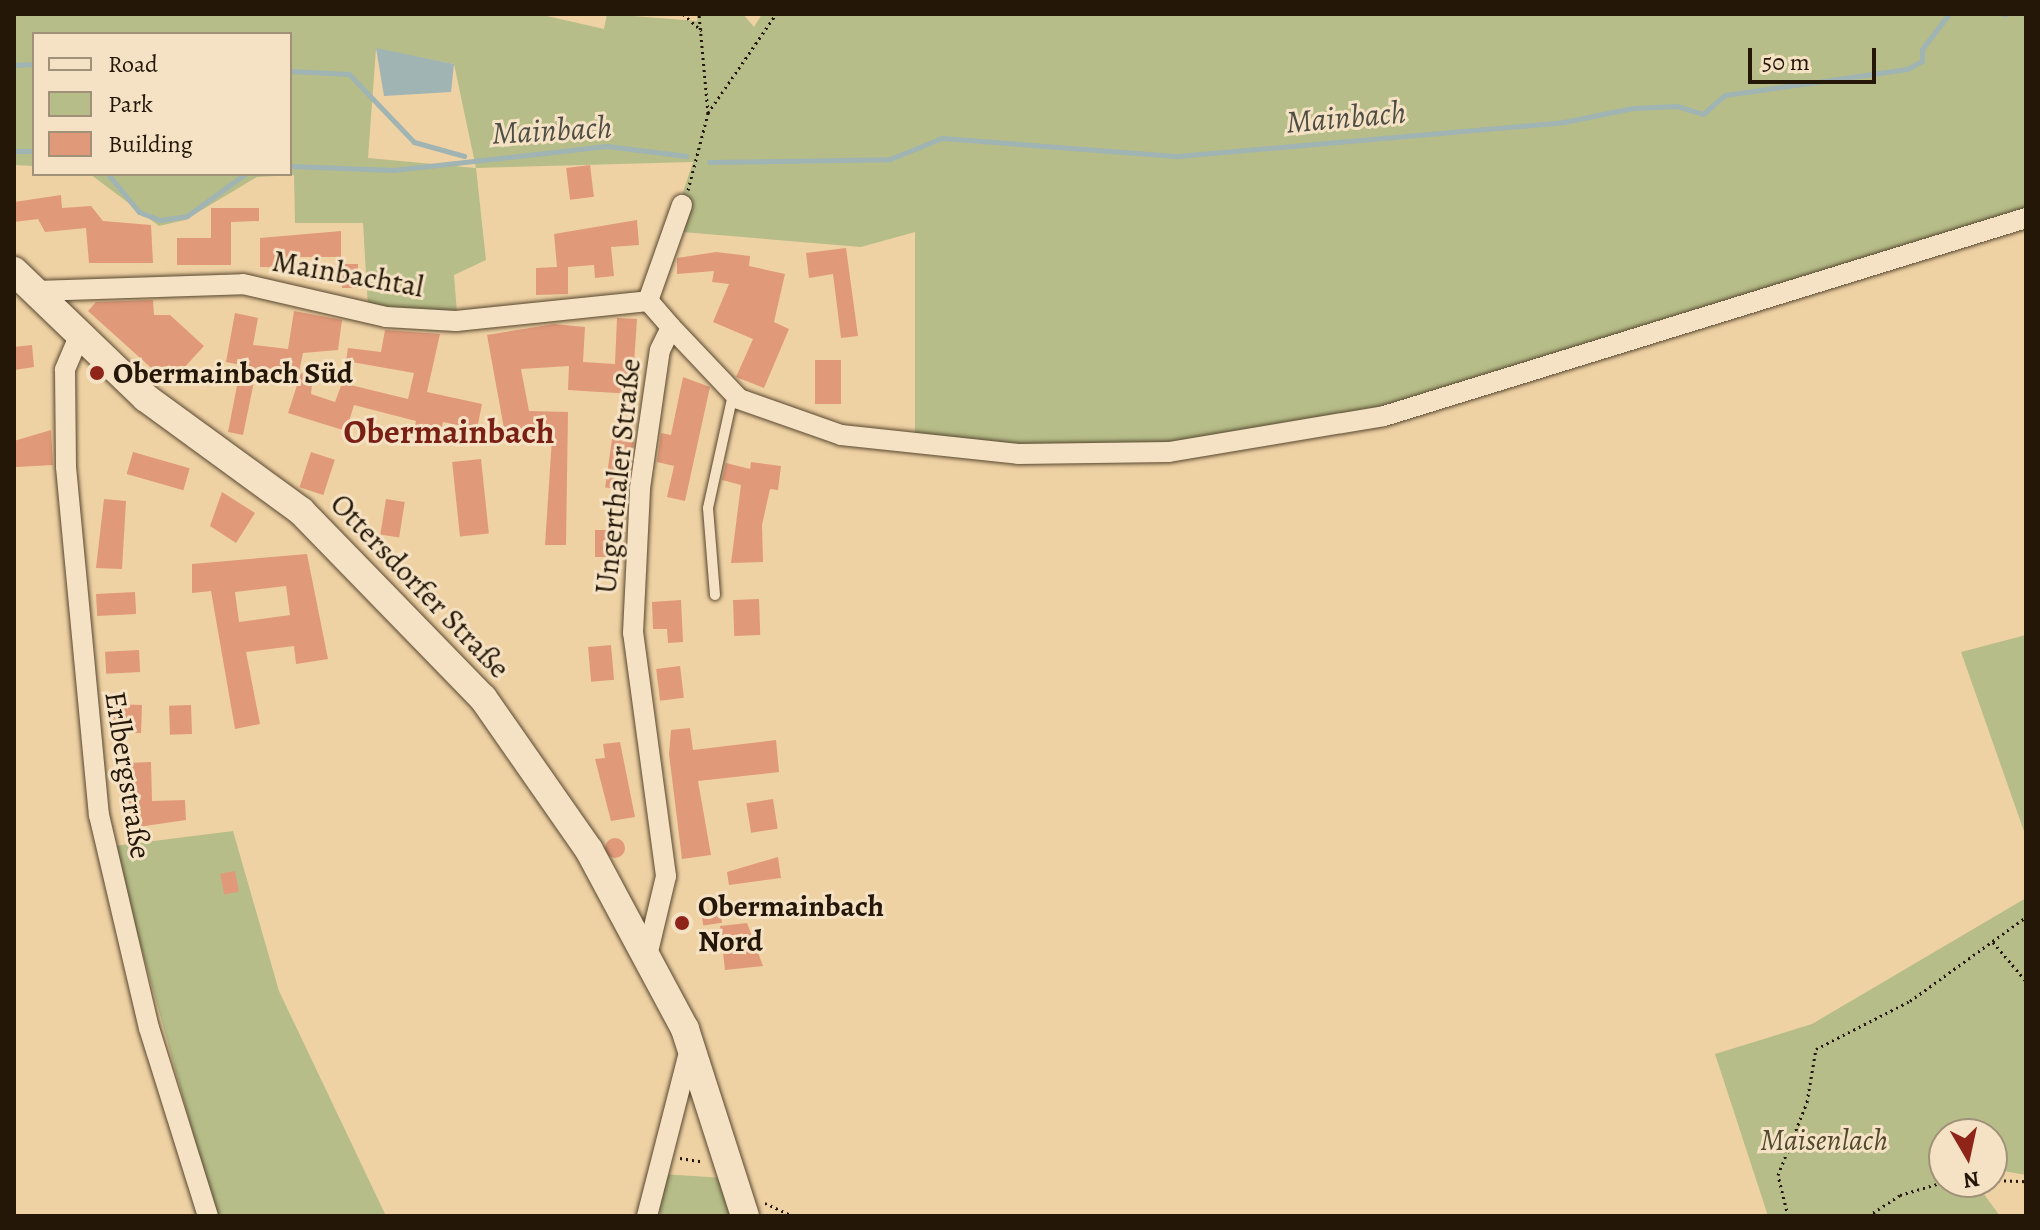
<!DOCTYPE html>
<html>
<head>
<meta charset="utf-8">
<style>
	body { margin:0 }
	#map { position:relative; width:2040px; height:1230px; overflow:hidden; background:#efd2a4; font-family:Alegreya,serif }
	div>[style] { position:absolute }
	[style*='--x'] { left:calc(var(--x)*1px); top:calc(var(--y)*1px); width:calc(var(--w)*1px); rotate:calc(var(--a)*1deg) }
	.green>* { inset:0; background:#b6bd88 }
	.water>* { inset:0; background:#a0b4b3 }
	.stream>* { height:5px; margin:-2.5px; padding:0 2.5px; transform-origin:2.5px; border-radius:2.5px; background:#a0b4b3 }
	.building>* { inset:0; background:#e09979; transform-origin:0 0 }
	.round { border-radius:50% }
	.path>* { height:3px; margin-top:-1.5px; transform-origin:0; background:repeating-linear-gradient(90deg,#241708 0 2px,transparent 0 6px) }
	.roads { filter:drop-shadow(0 0 2px #57462f) drop-shadow(0 0 2px #57462f) }
	.lane>* { height:10px; margin:-5px; padding:0 5px; transform-origin:5px; border-radius:5px; background:#f5e2c4 }
	.street>* { height:20px; margin:-10px; padding:0 10px; transform-origin:10px; border-radius:10px; background:#f5e2c4 }
	.secondary>* { height:28px; margin:-14px; padding:0 14px; transform-origin:14px; border-radius:14px; background:#f5e2c4 }
	.dots>* { width:22px; height:22px; translate:-50% -50%; box-sizing:border-box; border:4px solid #f5e2c4; border-radius:50% }
	span { translate:-50% -50%; white-space:nowrap; text-align:center; line-height:1.15; -webkit-text-stroke:6px #f5e2c4; paint-order:stroke }
	.street-label { font-size:30px; color:#241708 }
	.poi-label { font-size:30px; color:#241708; font-weight:700 }
	.left { translate:0 -50%; text-align:left }
	.park-label { font-size:30px; color:#50492e; font-style:italic }
	.water-label { font-size:32px; color:#4f4e44; font-style:italic }
	.quarter-label { font-size:34px; color:#7a1f14; font-weight:700 }
	.frame { position:absolute; inset:0; border:16px solid #241708; pointer-events:none }
	.legend { position:absolute; left:32px; top:32px; width:260px; height:144px; box-sizing:border-box; background:#f5e2c4; border:2px solid #a19179; margin:0; padding:10px 14px; list-style:none; font-size:24px; color:#241708 }
	.legend li { display:flex; align-items:center; gap:16px; height:40px }
	.legend b { width:40px; border:2px solid #a19179 }
	.north { position:absolute; left:1928px; top:1118px; width:80px; height:80px; box-sizing:border-box; background:#f5e2c4; border:2px solid #a19179; border-radius:50%; rotate:171deg; font-size:22px; font-weight:700; line-height:32px; text-align:center; color:#241708 }
	.north::after { content:''; display:block; margin:auto; width:28px; height:36px; background:#8f2418; clip-path:polygon(50% 0,100% 100%,50% 72%,0 100%) }
	.scale { position:absolute; left:1748px; top:48px; width:128px; height:36px; box-sizing:border-box; border:4px solid #241708; border-top:0; padding-left:10px; font-size:24px; line-height:28px; white-space:nowrap; color:#241708; -webkit-text-stroke:6px #f5e2c4; paint-order:stroke }
</style>
</head>
<body>
<div id="map">
	<div class="green">
		<i style="clip-path:polygon(evenodd,14px 14px,538px 14px,604px 29px,607px 14px,697px 21px,698px 14px,743px 14px,754px 27px,762px 14px,2026px 14px,2026px 221px,1338px 429px,1106px 455px,915px 434px,915px 232px,861px 247px,670px 231px,693px 162px,476px 168px,486px 260px,454px 275px,457px 313px,368px 307px,363px 223px,295px 223px,294px 175px,257px 177px,185px 220px,159px 226px,90px 174px,290px 174px,290px 34px,34px 34px,34px 166px,14px 165px,14px 14px,376px 49px,454px 64px,476px 168px,368px 158px,376px 49px)"></i>
		<i style="clip-path:polygon(2026px 635px,2026px 837px,1961px 652px)"></i>
		<i style="clip-path:polygon(233px 831px,279px 991px,386px 1216px,216px 1216px,113px 846px)"></i>
		<i style="clip-path:polygon(2026px 898px,2026px 1175px,1992px 1169px,1992px 1134px,1944px 1134px,1944px 1182px,1975px 1182px,2000px 1216px,1768px 1216px,1715px 1054px,1812px 1024px)"></i>
		<i style="clip-path:polygon(661px 1174px,725px 1178px,736px 1216px,660px 1216px)"></i>
	</div>
	<div class="water">
		<i style="clip-path:polygon(376px 48px,454px 64px,451px 92px,384px 96px)"></i>
	</div>
	<div class="stream">
		<i style="--x:2003;--y:14;--w:3;--a:0"></i>
		<i style="--x:14;--y:65;--w:20;--a:-3"></i>
		<i style="--x:290;--y:71;--w:59;--a:2.9"></i>
		<i style="--x:349;--y:74;--w:94;--a:46.3"></i>
		<i style="--x:414;--y:142;--w:52;--a:15.6"></i>
		<i style="--x:14;--y:151;--w:20;--a:0"></i>
		<i style="--x:709;--y:162;--w:181;--a:-0.9"></i>
		<i style="--x:890;--y:159;--w:56;--a:-22"></i>
		<i style="--x:942;--y:138;--w:237;--a:4.4"></i>
		<i style="--x:1178;--y:156;--w:387;--a:-5"></i>
		<i style="--x:1564;--y:122;--w:70;--a:-11.5"></i>
		<i style="--x:1633;--y:108;--w:44;--a:-2.6"></i>
		<i style="--x:1677;--y:106;--w:27;--a:17"></i>
		<i style="--x:1703;--y:114;--w:29;--a:-41"></i>
		<i style="--x:1725;--y:95;--w:184;--a:-8.1"></i>
		<i style="--x:1907;--y:69;--w:17;--a:-28"></i>
		<i style="--x:1922;--y:61;--w:12;--a:-90"></i>
		<i style="--x:1922;--y:49;--w:44;--a:-52.4"></i>
		<i style="--x:290;--y:166;--w:103;--a:2.2"></i>
		<i style="--x:393;--y:170;--w:215;--a:-6.4"></i>
		<i style="--x:607;--y:146;--w:80;--a:7.2"></i>
		<i style="--x:108;--y:174;--w:49;--a:50.8"></i>
		<i style="--x:139;--y:212;--w:22;--a:21"></i>
		<i style="--x:160;--y:220;--w:27;--a:-8"></i>
		<i style="--x:187;--y:216;--w:72;--a:-35.9"></i>
	</div>
	<div class="building">
		<i style="left:590px;top:165px;width:32px;height:24px;rotate:83deg"></i>
		<i style="clip-path:polygon(61px 195px,62px 208px,91px 206px,103px 221px,151px 225px,153px 263px,89px 263px,86px 228px,45px 232px,38px 219px,14px 222px,14px 202px)"></i>
		<i style="clip-path:polygon(211px 208px,259px 208px,259px 221px,231px 222px,231px 265px,177px 265px,177px 238px,211px 238px)"></i>
		<i style="clip-path:polygon(637px 220px,639px 245px,611px 247px,614px 276px,595px 278px,594px 265px,568px 267px,568px 294px,536px 295px,536px 268px,557px 267px,554px 234px)"></i>
		<i style="clip-path:polygon(341px 231px,341px 257px,291px 257px,291px 268px,260px 267px,260px 238px)"></i>
		<i style="clip-path:polygon(846px 248px,858px 336px,841px 338px,833px 274px,809px 278px,806px 253px)"></i>
		<i style="clip-path:polygon(716px 252px,750px 256px,749px 266px,785px 274px,774px 322px,789px 329px,764px 388px,736px 377px,753px 339px,713px 322px,729px 284px,712px 282px,714px 271px,677px 274px,677px 258px)"></i>
		<i style="left:342px;top:264px;width:16px;height:24px"></i>
		<i style="clip-path:polygon(153px 300px,154px 315px,170px 315px,204px 346px,169px 384px,88px 311px,96px 302px)"></i>
		<i style="clip-path:polygon(294px 311px,342px 320px,338px 350px,303px 353px,299px 372px,257px 367px,243px 435px,228px 432px,241px 365px,226px 362px,235px 313px,258px 318px,253px 345px,288px 349px)"></i>
		<i style="clip-path:polygon(617px 318px,637px 319px,632px 394px,568px 390px,569px 366px,521px 369px,529px 411px,568px 412px,566px 545px,545px 545px,552px 438px,507px 445px,487px 335px,554px 324px,585px 327px,583px 362px,615px 364px)"></i>
		<i style="clip-path:polygon(385px 330px,440px 334px,427px 392px,482px 404px,477px 429px,443px 422px,439px 440px,413px 435px,416px 421px,354px 405px,346px 431px,288px 413px,301px 373px,313px 376px,311px 394px,335px 402px,342px 383px,408px 399px,414px 373px,346px 361px,348px 348px,381px 352px)"></i>
		<i style="clip-path:polygon(32px 345px,34px 367px,14px 370px,14px 347px)"></i>
		<i style="left:815px;top:360px;width:26px;height:44px"></i>
		<i style="clip-path:polygon(683px 377px,710px 387px,685px 501px,667px 497px,674px 466px,657px 462px,661px 433px,671px 435px)"></i>
		<i style="clip-path:polygon(51px 430px,53px 465px,16px 467px,14px 441px)"></i>
		<i style="left:612px;top:439px;width:22px;height:49px;rotate:8deg"></i>
		<i style="left:133px;top:452px;width:59px;height:23px;rotate:16deg"></i>
		<i style="left:311px;top:452px;width:25px;height:37px;rotate:18deg"></i>
		<i style="left:481px;top:459px;width:75px;height:29px;rotate:84deg"></i>
		<i style="clip-path:polygon(751px 462px,781px 466px,778px 490px,770px 489px,762px 525px,763px 562px,731px 563px,741px 485px,722px 480px,726px 463px,750px 469px)"></i>
		<i style="clip-path:polygon(222px 492px,255px 513px,236px 543px,210px 526px)"></i>
		<i style="clip-path:polygon(104px 499px,126px 501px,122px 569px,96px 568px)"></i>
		<i style="left:386px;top:499px;width:19px;height:36px;rotate:9deg"></i>
		<i style="left:595px;top:530px;width:22px;height:27px"></i>
		<i style="clip-path:polygon(evenodd,307px 554px,328px 659px,296px 664px,294px 646px,246px 652px,260px 724px,235px 729px,211px 591px,192px 593px,192px 564px,307px 554px,286px 586px,290px 615px,239px 622px,235px 592px,286px 586px)"></i>
		<i style="left:135px;top:592px;width:22px;height:39px;rotate:87deg"></i>
		<i style="left:759px;top:599px;width:36px;height:26px;rotate:88deg"></i>
		<i style="clip-path:polygon(681px 600px,683px 642px,668px 643px,667px 629px,653px 629px,652px 602px)"></i>
		<i style="left:611px;top:645px;width:35px;height:23px;rotate:85deg"></i>
		<i style="left:139px;top:650px;width:22px;height:34px;rotate:87deg"></i>
		<i style="left:680px;top:666px;width:32px;height:24px;rotate:83deg"></i>
		<i style="left:112px;top:704px;width:30px;height:28px;rotate:2deg"></i>
		<i style="left:191px;top:705px;width:29px;height:22px;rotate:88deg"></i>
		<i style="clip-path:polygon(690px 728px,693px 750px,776px 740px,779px 772px,698px 781px,711px 855px,682px 859px,669px 754px,671px 730px)"></i>
		<i style="clip-path:polygon(620px 742px,635px 817px,611px 821px,595px 759px,605px 758px,603px 744px)"></i>
		<i style="clip-path:polygon(151px 762px,152px 801px,185px 800px,186px 820px,131px 828px,126px 763px)"></i>
		<i style="left:773px;top:799px;width:30px;height:27px;rotate:81deg"></i>
		<i class="round" style="left:605px;top:838px;width:20px;height:20px"></i>
		<i style="clip-path:polygon(778px 857px,781px 878px,729px 885px,727px 872px)"></i>
		<i style="left:235px;top:871px;width:21px;height:15px;rotate:79deg"></i>
		<i style="left:720px;top:908px;width:15px;height:19px;rotate:82deg"></i>
		<i style="clip-path:polygon(747px 923px,763px 966px,725px 970px,720px 926px)"></i>
	</div>
	<div class="path">
		<i style="--x:683;--y:14;--w:25;--a:42"></i>
		<i style="--x:708;--y:113;--w:120;--a:-55.5"></i>
		<i style="--x:688;--y:190;--w:80;--a:-75.4"></i>
		<i style="--x:708;--y:113;--w:99;--a:-95.2"></i>
		<i style="--x:1993;--y:942;--w:51;--a:49.8"></i>
		<i style="--x:680;--y:1158;--w:24;--a:9"></i>
		<i style="--x:1992;--y:1180;--w:34;--a:2"></i>
		<i style="--x:765;--y:1203;--w:31;--a:25"></i>
		<i style="--x:1788;--y:1216;--w:42;--a:-103.7"></i>
		<i style="--x:1778;--y:1175;--w:79;--a:-68.3"></i>
		<i style="--x:1807;--y:1102;--w:54;--a:-80.4"></i>
		<i style="--x:1816;--y:1049;--w:106;--a:-27.1"></i>
		<i style="--x:1910;--y:1001;--w:143;--a:-35.9"></i>
		<i style="--x:1868;--y:1216;--w:38;--a:-33"></i>
		<i style="--x:1900;--y:1195;--w:46;--a:-16.5"></i>
	</div>
	<div class="roads">
		<div class="lane">
			<i style="--x:715;--y:595;--w:87;--a:-94.6"></i>
			<i style="--x:708;--y:508;--w:117;--a:-77.6"></i>
		</div>
		<div class="street">
			<i style="--x:36;--y:291;--w:207;--a:-1.9"></i>
			<i style="--x:243;--y:284;--w:147;--a:13"></i>
			<i style="--x:386;--y:317;--w:70;--a:3.3"></i>
			<i style="--x:456;--y:321;--w:193;--a:-5.9"></i>
			<i style="--x:671;--y:327;--w:99;--a:46.6"></i>
			<i style="--x:739;--y:399;--w:108;--a:19.4"></i>
			<i style="--x:841;--y:435;--w:178;--a:6.1"></i>
			<i style="--x:1018;--y:454;--w:151;--a:-0.8"></i>
			<i style="--x:1169;--y:452;--w:218;--a:-9.5"></i>
			<i style="--x:1384;--y:416;--w:672;--a:-17.14"></i>
			<i style="--x:80;--y:334;--w:39;--a:113"></i>
			<i style="--x:65;--y:370;--w:97;--a:89.4"></i>
			<i style="--x:66;--y:467;--w:350;--a:84.6"></i>
			<i style="--x:99;--y:815;--w:219;--a:76.8"></i>
			<i style="--x:149;--y:1028;--w:197;--a:72.6"></i>
			<i style="--x:647;--y:956;--w:82;--a:-76.6"></i>
			<i style="--x:666;--y:876;--w:245;--a:-97.7"></i>
			<i style="--x:633;--y:633;--w:145;--a:-87.2"></i>
			<i style="--x:640;--y:488;--w:139;--a:-81.8"></i>
			<i style="--x:660;--y:350;--w:25;--a:-64"></i>
			<i style="--x:671;--y:327;--w:35;--a:-131"></i>
			<i style="--x:648;--y:301;--w:102;--a:-70.5"></i>
			<i style="--x:647;--y:1216;--w:172;--a:-75.6"></i>
		</div>
		<div class="secondary">
			<i style="--x:14;--y:271;--w:183;--a:43.9"></i>
			<i style="--x:146;--y:398;--w:192;--a:36.1"></i>
			<i style="--x:301;--y:511;--w:261;--a:45.8"></i>
			<i style="--x:483;--y:698;--w:185;--a:55.1"></i>
			<i style="--x:589;--y:850;--w:203;--a:61.8"></i>
			<i style="--x:685;--y:1029;--w:196;--a:72.2"></i>
		</div>
	</div>
	<div class="dots">
		<i style="left:97px;top:373px;background:#8f2418"></i>
		<i style="left:682px;top:923px;background:#8f2418"></i>
	</div>
	<div class="street-label">
		<span style="left:348px;top:274px;rotate:10deg">Mainbachtal</span>
		<span style="left:618px;top:476px;rotate:-84deg">Ungerthaler Straße</span>
		<span style="left:420px;top:586px;rotate:46deg">Ottersdorfer Straße</span>
		<span style="left:128px;top:775px;rotate:81deg">Erlbergstraße</span>
	</div>
	<div class="poi-label">
		<span class="left" style="left:113px;top:373px">Obermainbach Süd</span>
		<span class="left" style="left:698px;top:923px">Obermainbach<br>Nord</span>
	</div>
	<div class="park-label">
		<span style="left:1824px;top:1140px">Maisenlach</span>
	</div>
	<div class="water-label">
		<span style="left:1346px;top:117px;rotate:-5deg">Mainbach</span>
		<span style="left:552px;top:130px;rotate:-3deg">Mainbach</span>
	</div>
	<div class="quarter-label">
		<span style="left:449px;top:432px">Obermainbach</span>
	</div>
	<div class="frame"></div>
	<ul class="legend">
	<li><b style="height:10px;background:#f5e2c4"></b>Road</li>
	<li><b style="height:22px;background:#b6bd88"></b>Park</li>
	<li><b style="height:22px;background:#e09979"></b>Building</li>
	</ul>
	<div class="north">N</div>
	<div class="scale">50 m</div>
</div>
</body>
</html>
